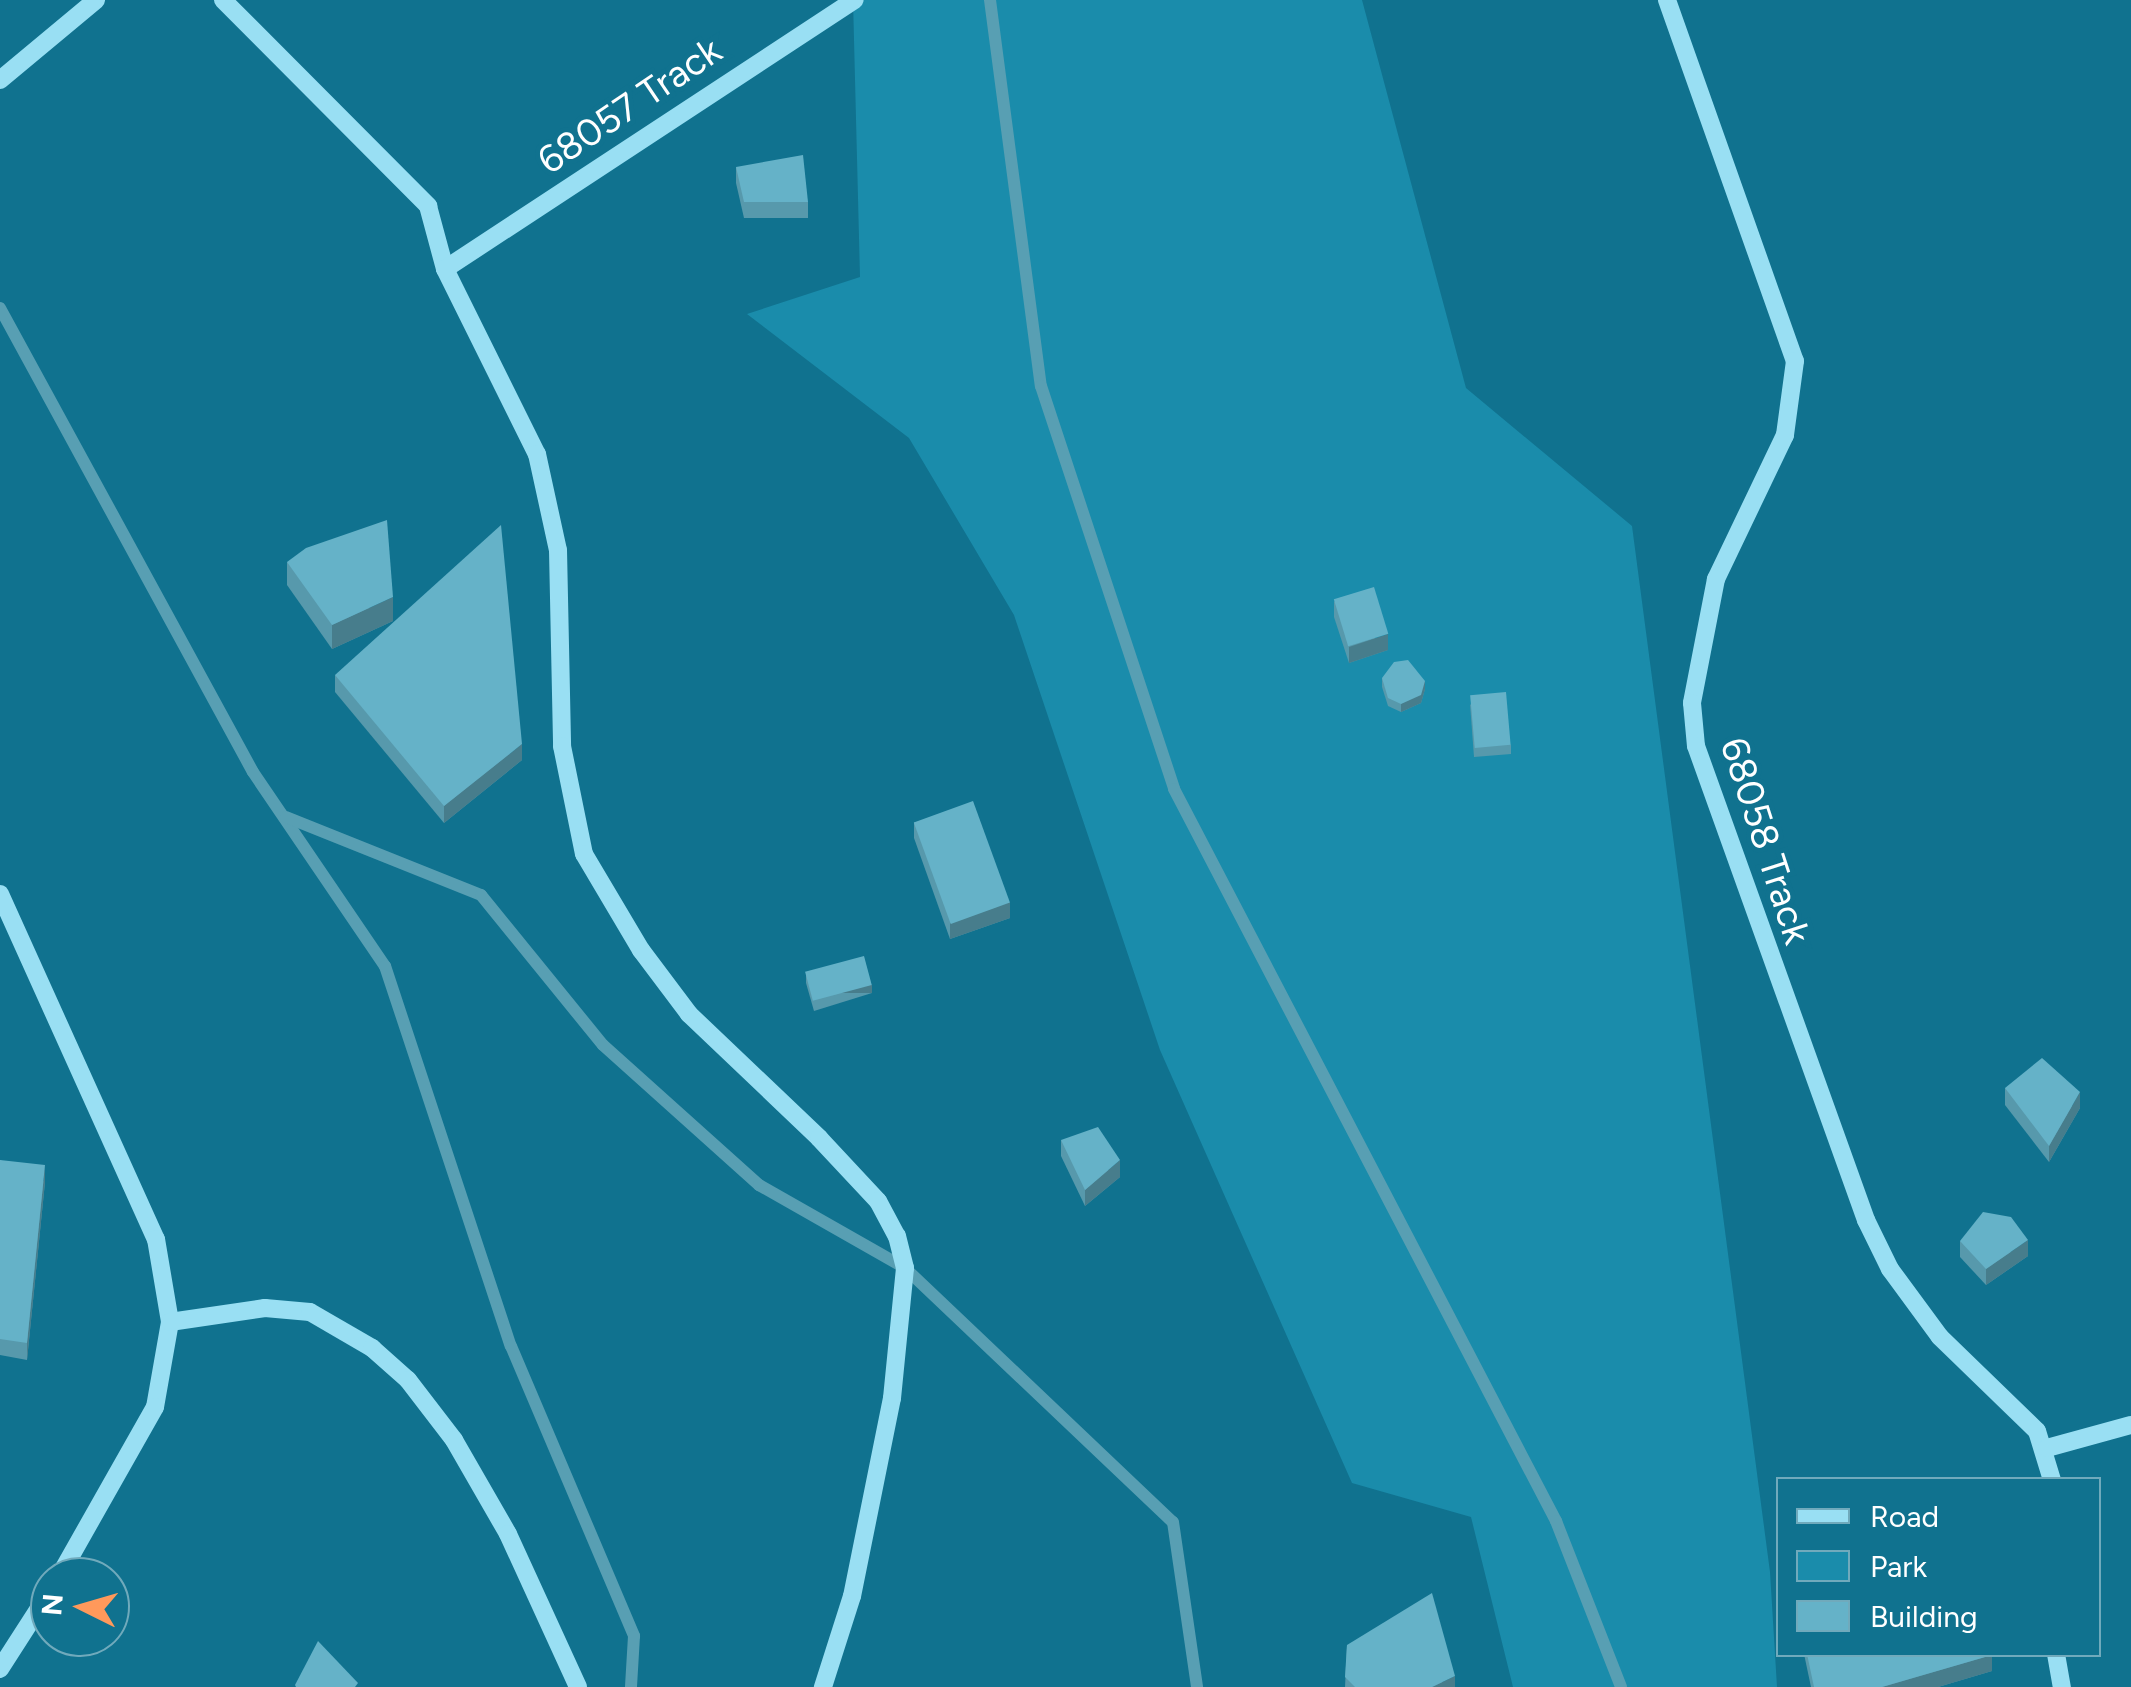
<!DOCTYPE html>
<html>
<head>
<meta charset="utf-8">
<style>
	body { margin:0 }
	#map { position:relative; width:2131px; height:1687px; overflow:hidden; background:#10728f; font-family:Figtree,sans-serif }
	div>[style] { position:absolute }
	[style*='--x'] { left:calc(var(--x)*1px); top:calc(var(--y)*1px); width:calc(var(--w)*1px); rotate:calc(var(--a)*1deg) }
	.green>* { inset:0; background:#1a8cab }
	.stream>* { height:12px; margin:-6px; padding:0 6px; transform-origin:6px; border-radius:6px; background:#589fb3 }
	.minor>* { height:18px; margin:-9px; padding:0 9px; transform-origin:9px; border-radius:9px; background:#99dff3 }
	.wall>* { inset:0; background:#5799ac }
	.shaded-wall>* { inset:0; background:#477d8c; transform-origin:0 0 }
	.building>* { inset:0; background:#65b2c8; transform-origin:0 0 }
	span { translate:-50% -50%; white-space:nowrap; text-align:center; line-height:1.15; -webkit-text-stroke:10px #10728f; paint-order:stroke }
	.street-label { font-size:38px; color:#fff }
	.legend { position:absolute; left:1776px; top:1477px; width:325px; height:180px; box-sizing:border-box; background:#10728f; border:2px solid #70aabc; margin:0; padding:12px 18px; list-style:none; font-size:30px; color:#fff }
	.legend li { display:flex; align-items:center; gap:20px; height:50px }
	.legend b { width:50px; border:2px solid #70aabc }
	.north { position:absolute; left:30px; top:1557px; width:100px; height:100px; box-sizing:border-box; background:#10728f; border:2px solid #70aabc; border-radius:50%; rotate:275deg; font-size:28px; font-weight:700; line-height:40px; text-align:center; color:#fff }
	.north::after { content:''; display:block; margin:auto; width:35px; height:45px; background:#ff995b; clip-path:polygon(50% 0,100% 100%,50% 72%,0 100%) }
</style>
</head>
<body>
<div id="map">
	<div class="green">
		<i style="clip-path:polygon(853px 0,1362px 0,1466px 388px,1632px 526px,1770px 1572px,1777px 1687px,1513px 1687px,1471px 1517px,1352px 1483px,1160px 1050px,1014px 615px,909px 438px,747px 314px,860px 277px)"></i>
	</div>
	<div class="stream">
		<i style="--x:990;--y:0;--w:389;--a:82.5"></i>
		<i style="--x:1041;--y:386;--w:424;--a:71.7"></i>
		<i style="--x:1174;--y:789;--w:826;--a:62.44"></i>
		<i style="--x:1556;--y:1521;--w:178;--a:68.6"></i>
		<i style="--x:0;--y:308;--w:528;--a:61.4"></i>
		<i style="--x:253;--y:772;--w:235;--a:55.8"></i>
		<i style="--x:385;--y:966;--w:400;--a:71.7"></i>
		<i style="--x:511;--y:1346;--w:315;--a:67"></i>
		<i style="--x:634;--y:1636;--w:51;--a:93.4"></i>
		<i style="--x:286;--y:817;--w:210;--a:21.8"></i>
		<i style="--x:481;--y:895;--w:193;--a:50.9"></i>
		<i style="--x:603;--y:1045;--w:210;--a:41.9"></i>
		<i style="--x:759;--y:1185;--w:168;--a:29.6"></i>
		<i style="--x:905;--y:1268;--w:369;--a:43.5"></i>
		<i style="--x:1173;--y:1522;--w:167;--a:81.7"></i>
	</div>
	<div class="minor">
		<i style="--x:223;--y:0;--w:291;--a:45.1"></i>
		<i style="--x:428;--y:206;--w:65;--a:74.9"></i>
		<i style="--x:445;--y:269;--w:207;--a:63.6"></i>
		<i style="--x:537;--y:454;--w:98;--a:77.7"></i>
		<i style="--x:558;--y:550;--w:196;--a:88.8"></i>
		<i style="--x:562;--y:746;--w:110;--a:78.5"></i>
		<i style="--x:584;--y:854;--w:112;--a:59.3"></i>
		<i style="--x:641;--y:950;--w:80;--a:53.1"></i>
		<i style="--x:689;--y:1014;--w:180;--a:43.6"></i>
		<i style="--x:819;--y:1138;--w:86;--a:46.9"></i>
		<i style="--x:878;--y:1201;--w:40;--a:62"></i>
		<i style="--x:897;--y:1236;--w:33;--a:76"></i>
		<i style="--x:905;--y:1268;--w:131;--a:95.7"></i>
		<i style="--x:892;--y:1398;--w:202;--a:101.4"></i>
		<i style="--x:852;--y:1596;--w:96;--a:107.7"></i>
		<i style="--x:1667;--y:0;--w:383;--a:70.5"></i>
		<i style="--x:1795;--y:361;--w:75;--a:97.7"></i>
		<i style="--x:1785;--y:435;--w:160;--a:115.6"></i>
		<i style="--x:1716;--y:579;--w:126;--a:101"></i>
		<i style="--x:1692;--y:703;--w:43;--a:84.7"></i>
		<i style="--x:1696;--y:746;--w:504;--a:70.27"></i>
		<i style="--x:1866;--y:1220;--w:55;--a:63.9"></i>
		<i style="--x:1890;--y:1269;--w:84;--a:53.7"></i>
		<i style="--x:1940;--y:1337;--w:135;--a:44.1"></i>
		<i style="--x:2037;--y:1431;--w:51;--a:73"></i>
		<i style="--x:0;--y:80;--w:125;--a:-39.8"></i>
		<i style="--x:445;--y:269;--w:490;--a:-33.3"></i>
		<i style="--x:0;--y:894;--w:379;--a:65.7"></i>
		<i style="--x:156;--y:1239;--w:84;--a:80.4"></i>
		<i style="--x:170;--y:1322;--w:86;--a:100"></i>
		<i style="--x:155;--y:1407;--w:195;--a:119.5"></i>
		<i style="--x:170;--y:1322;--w:96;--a:-8.4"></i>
		<i style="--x:265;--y:1308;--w:45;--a:5.1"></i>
		<i style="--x:310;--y:1312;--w:72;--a:30.1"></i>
		<i style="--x:372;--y:1348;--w:48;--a:41.6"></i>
		<i style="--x:408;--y:1380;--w:76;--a:52.5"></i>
		<i style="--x:454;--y:1440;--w:108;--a:60.1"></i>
		<i style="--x:508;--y:1534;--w:168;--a:65.4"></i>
		<i style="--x:2047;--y:1448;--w:87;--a:-15.3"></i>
		<i style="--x:2056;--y:1654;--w:34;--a:80"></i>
		<i style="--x:0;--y:1669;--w:93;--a:-57.3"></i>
	</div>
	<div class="wall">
		<i style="clip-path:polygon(736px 167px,808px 202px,808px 218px,744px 218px,736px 183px)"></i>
		<i style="clip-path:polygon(287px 562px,393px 621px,332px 649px,287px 585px)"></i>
		<i style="clip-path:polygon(1334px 601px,1388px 650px,1349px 663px,1334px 617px)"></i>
		<i style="clip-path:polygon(335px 675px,522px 760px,444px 823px,335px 692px)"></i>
		<i style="clip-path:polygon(1382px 678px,1425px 689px,1421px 703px,1401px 712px,1388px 706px,1382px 687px)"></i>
		<i style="clip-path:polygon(1470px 704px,1511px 745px,1511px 754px,1474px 757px)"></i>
		<i style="clip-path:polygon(914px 822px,1010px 918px,950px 939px,914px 838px)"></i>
		<i style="clip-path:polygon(806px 975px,872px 993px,814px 1011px,806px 983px)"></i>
		<i style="clip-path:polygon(2005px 1088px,2080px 1108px,2049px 1162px,2005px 1105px)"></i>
		<i style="clip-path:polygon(1061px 1140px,1120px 1177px,1085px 1206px,1061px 1156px)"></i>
		<i style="clip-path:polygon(0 1160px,45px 1182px,27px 1360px,0 1355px)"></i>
		<i style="clip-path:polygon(1960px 1241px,2028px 1256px,1986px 1285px,1960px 1257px)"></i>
		<i style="clip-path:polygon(1347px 1645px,1455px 1687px,1345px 1687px)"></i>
		<i style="clip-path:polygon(1804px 1654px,1989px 1654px,1992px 1671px,1938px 1687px,1811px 1687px)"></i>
	</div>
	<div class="shaded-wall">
		<i style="clip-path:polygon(393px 597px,393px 621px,332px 649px,332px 625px)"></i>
		<i style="clip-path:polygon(1388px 634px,1388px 650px,1349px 663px,1349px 647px)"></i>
		<i style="clip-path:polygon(1425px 681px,1425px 689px,1421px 703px,1401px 712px,1401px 704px)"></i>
		<i style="clip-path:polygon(522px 744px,522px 760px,444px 823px,444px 806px)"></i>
		<i style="clip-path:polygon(1010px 902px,1010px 918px,950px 939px,950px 923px)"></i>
		<i style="left:872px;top:985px;width:8px;height:61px;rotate:90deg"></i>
		<i style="clip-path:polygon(2080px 1092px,2080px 1108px,2049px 1162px,2049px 1146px)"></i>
		<i style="clip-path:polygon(1120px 1160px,1120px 1177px,1085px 1206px,1085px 1190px)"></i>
		<i style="clip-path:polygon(45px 1165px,45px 1182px,27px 1360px,27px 1343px)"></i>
		<i style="clip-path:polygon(2028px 1240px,2028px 1256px,1986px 1285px,1986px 1269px)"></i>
		<i style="clip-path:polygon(1992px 1655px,1992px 1671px,1938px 1687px,1882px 1687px)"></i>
		<i style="clip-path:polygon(1455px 1676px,1455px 1687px,1432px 1687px)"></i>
	</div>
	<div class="building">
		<i style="clip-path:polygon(803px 155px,808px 202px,744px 202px,736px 167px)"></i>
		<i style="clip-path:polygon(387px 520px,393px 597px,332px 625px,287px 562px,306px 548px)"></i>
		<i style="clip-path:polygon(501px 525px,522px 744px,444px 806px,335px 675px)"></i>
		<i style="left:1374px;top:587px;width:49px;height:42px;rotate:73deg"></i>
		<i style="clip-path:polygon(1408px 660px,1425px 681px,1421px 695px,1401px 704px,1388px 698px,1382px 678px,1394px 662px)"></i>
		<i style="left:1506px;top:692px;width:53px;height:36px;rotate:85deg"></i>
		<i style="left:973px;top:801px;width:108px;height:63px;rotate:70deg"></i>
		<i style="left:864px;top:956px;width:30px;height:61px;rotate:75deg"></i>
		<i style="clip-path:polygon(2042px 1058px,2080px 1092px,2049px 1146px,2005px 1088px)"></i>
		<i style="clip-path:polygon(1098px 1127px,1120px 1160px,1085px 1190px,1061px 1140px)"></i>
		<i style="clip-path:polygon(0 1160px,45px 1165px,27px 1343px,0 1339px)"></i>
		<i style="clip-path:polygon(1983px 1212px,2011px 1217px,2028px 1240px,1986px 1269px,1960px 1241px)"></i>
		<i style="clip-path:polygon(1432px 1593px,1455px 1676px,1432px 1687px,1355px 1687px,1345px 1677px,1347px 1645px)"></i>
		<i style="clip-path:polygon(318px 1641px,358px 1683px,355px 1687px,296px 1687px,295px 1685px)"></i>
		<i style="clip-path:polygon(1807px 1654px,1989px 1654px,1992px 1655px,1882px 1687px,1814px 1687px)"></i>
	</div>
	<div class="street-label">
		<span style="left:630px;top:106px;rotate:-34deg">68057 Track</span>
		<span style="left:1765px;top:841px;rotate:72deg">68058 Track</span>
	</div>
	<ul class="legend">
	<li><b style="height:12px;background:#99dff3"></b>Road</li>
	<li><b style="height:28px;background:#1a8cab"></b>Park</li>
	<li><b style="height:28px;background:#65b2c8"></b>Building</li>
	</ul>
	<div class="north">N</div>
</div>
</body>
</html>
